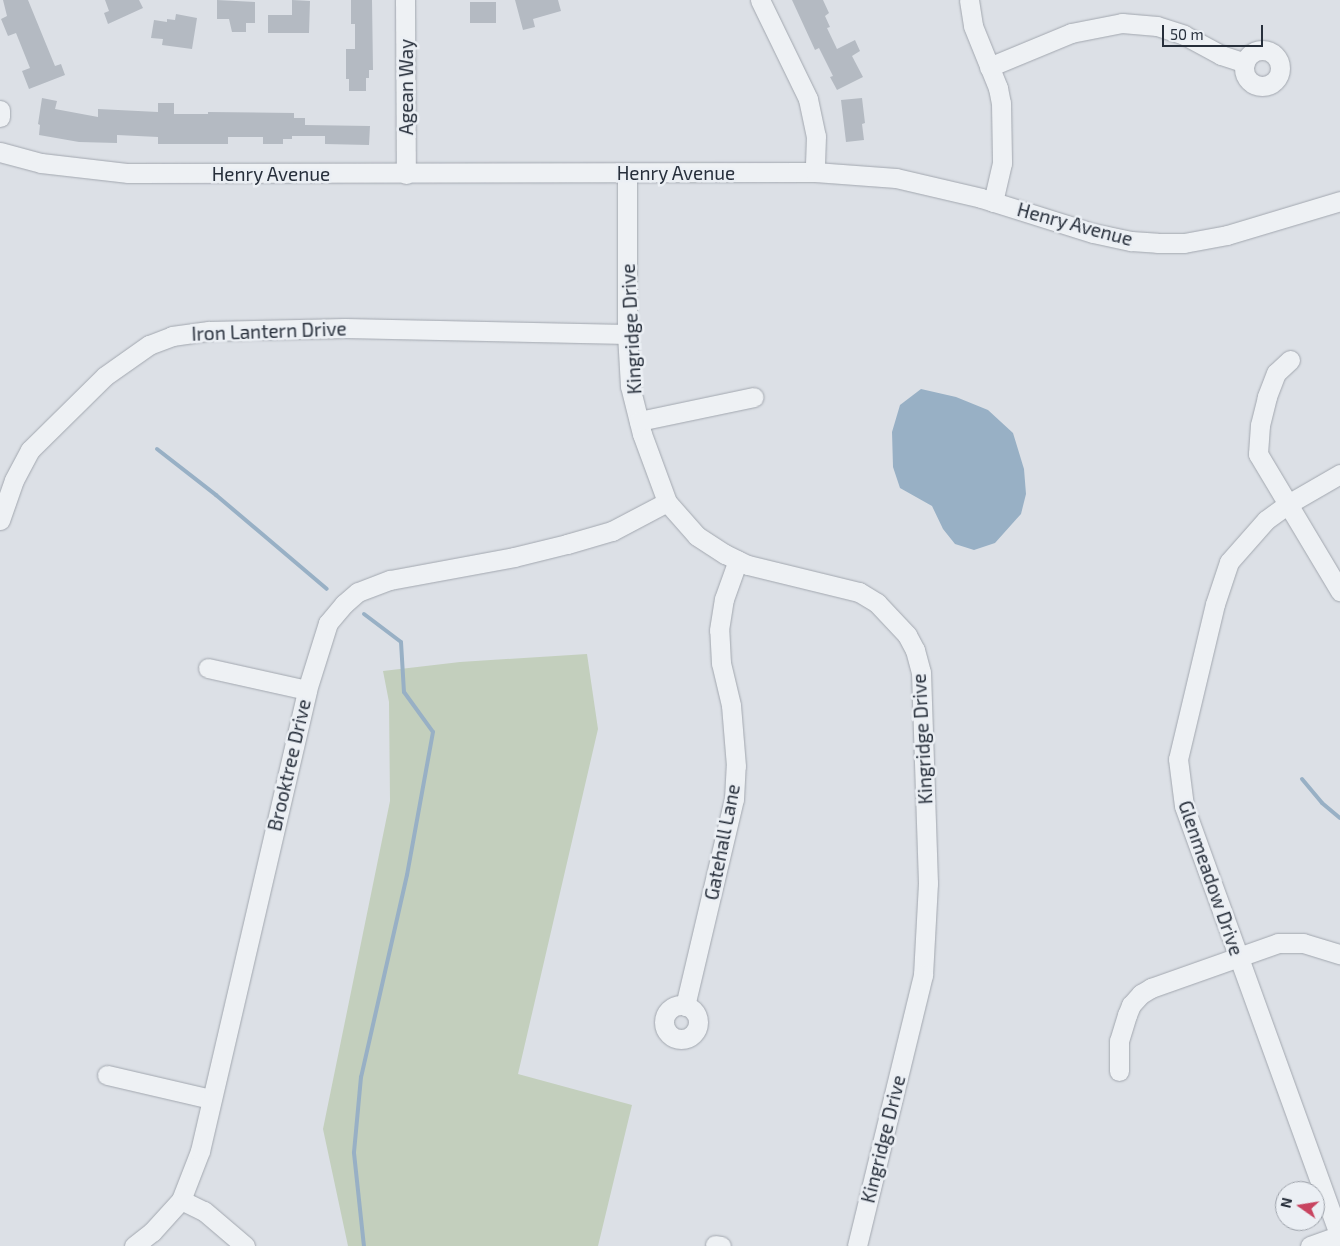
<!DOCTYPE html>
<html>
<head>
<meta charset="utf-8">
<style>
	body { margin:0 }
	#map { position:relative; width:1340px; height:1246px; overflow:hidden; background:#dce0e6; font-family:"Exo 2",sans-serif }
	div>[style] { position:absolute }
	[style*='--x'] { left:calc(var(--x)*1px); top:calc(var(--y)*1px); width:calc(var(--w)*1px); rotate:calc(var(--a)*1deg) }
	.green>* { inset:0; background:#c3cfbd }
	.water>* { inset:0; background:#98b0c5 }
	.stream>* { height:4px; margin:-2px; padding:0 2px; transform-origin:2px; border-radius:2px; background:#98b0c5 }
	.building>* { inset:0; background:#b4bac2; transform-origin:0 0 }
	.roads { filter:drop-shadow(0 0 1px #a2a7af) drop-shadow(0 0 1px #a2a7af) }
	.minor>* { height:19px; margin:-9.5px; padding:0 9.5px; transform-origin:9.5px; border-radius:9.5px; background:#eef1f4 }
	.minor>.ring { margin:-9.5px; padding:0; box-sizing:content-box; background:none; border:19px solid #eef1f4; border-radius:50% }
	span { translate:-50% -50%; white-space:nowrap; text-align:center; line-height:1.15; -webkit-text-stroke:5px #ebeff4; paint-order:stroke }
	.street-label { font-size:19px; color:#272f3b }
	.north { position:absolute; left:1275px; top:1181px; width:50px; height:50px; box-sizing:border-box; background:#ebeff4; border:1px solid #9da2aa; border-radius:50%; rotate:283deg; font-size:14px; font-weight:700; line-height:20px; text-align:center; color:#272f3b }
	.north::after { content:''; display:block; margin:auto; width:18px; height:22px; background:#c84460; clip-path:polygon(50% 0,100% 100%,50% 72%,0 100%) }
	.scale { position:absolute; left:1162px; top:25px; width:101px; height:22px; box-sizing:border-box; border:2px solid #272f3b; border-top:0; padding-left:6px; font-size:15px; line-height:18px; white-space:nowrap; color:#272f3b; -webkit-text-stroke:4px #ebeff4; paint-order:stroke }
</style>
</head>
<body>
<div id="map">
	<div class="green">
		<i style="clip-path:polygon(587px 654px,598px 729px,518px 1074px,632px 1105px,598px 1246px,348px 1246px,323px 1129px,390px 801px,389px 702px,383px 671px,460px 662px)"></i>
	</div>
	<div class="water">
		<i style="clip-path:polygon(921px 389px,956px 397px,988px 410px,1013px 433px,1024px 469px,1026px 494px,1021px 514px,995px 543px,974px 550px,955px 544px,943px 529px,932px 506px,900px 488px,893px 467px,892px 432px,900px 405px)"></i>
	</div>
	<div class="stream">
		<i style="--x:157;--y:449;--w:75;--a:37.9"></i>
		<i style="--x:216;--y:495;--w:145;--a:40.3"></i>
		<i style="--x:364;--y:614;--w:46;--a:37.1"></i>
		<i style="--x:401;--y:642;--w:50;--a:86.6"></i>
		<i style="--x:404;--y:692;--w:49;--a:54.1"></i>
		<i style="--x:433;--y:732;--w:145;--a:100.3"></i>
		<i style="--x:407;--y:875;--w:207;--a:102.8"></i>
		<i style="--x:361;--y:1077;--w:76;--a:95.3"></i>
		<i style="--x:354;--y:1153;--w:94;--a:83.9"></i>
		<i style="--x:1302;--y:779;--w:31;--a:50"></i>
		<i style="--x:1322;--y:803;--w:23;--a:40"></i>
	</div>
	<div class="building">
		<i style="clip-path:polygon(3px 0,28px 0,55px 66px,61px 64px,65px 75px,29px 89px,22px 71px,30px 68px,16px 33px,8px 36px,1px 19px,7px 16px)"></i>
		<i style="clip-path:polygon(105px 0,139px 0,143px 8px,108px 24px,104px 13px,109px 11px)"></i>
		<i style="clip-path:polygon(217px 0,255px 2px,255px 23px,246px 23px,246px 32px,232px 32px,229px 19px,217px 19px)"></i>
		<i style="clip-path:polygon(292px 0,310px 1px,309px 33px,268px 33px,268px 15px,292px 15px)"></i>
		<i style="clip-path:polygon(351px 0,372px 0,373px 70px,369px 70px,369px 78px,366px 78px,366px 91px,349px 91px,349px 79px,346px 79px,346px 49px,355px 49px,355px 24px,351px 24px)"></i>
		<i style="clip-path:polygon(515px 0,558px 0,561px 11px,533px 19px,535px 27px,523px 30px)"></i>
		<i style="clip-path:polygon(792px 0,823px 0,829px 13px,825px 16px,830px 27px,827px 28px,837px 49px,855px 40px,860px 51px,852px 56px,863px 77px,837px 90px,830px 77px,833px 76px,819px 48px,815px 50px)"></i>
		<i style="left:470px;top:2px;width:26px;height:21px"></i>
		<i style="clip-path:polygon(176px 14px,197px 18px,192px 49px,162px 45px,163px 39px,151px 38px,154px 20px,167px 22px,167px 19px,175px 20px)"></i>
		<i style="clip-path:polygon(42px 98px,57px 101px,55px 109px,98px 117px,98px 109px,158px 112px,158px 103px,174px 103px,174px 114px,208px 114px,208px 112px,294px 113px,294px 118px,305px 118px,305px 125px,370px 126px,369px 145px,325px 144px,325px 136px,292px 136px,292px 139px,283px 139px,283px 144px,263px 144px,263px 137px,228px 137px,228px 144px,158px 144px,158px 137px,117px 135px,117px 143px,79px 142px,39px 135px,40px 125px,38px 124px)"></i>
		<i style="clip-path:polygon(862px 98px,865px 123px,862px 124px,864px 140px,846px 142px,841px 100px)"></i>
	</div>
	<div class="roads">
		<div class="minor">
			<i style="--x:405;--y:0;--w:174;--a:89.7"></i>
			<i style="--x:760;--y:0;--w:110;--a:64.1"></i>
			<i style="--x:808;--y:99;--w:38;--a:78"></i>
			<i style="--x:816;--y:136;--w:36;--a:92"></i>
			<i style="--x:969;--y:0;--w:26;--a:81"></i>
			<i style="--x:973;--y:26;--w:67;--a:68"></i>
			<i style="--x:998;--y:88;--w:15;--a:79"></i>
			<i style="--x:1001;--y:103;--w:60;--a:89"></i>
			<i style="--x:1002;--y:163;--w:40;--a:103"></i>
			<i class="ring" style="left:1244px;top:50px;width:17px;height:17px"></i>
			<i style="--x:989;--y:67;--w:89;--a:-22.5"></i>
			<i style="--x:1071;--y:33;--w:52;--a:-11.1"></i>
			<i style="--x:1122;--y:23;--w:35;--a:5"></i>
			<i style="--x:1157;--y:26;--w:28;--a:18"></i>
			<i style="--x:1184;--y:35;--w:42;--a:28.4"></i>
			<i style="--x:1221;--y:55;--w:25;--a:18"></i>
			<i style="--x:0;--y:110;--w:7;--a:90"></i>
			<i style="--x:0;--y:152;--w:42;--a:15"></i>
			<i style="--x:41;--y:163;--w:88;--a:6.6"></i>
			<i style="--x:128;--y:173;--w:687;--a:-0.08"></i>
			<i style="--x:815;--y:172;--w:81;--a:4.2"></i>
			<i style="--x:896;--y:178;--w:87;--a:13.2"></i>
			<i style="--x:981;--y:198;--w:117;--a:17.4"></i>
			<i style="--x:1093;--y:233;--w:39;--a:12"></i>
			<i style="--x:1131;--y:241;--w:26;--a:4"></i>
			<i style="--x:1157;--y:243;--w:27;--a:0"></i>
			<i style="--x:1184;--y:243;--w:44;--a:-10.5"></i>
			<i style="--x:1227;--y:235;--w:118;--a:-16.7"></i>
			<i style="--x:627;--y:174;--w:160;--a:90"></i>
			<i style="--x:627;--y:334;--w:52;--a:86.7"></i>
			<i style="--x:630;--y:386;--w:49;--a:76"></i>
			<i style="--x:642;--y:434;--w:72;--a:69.8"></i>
			<i style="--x:667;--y:502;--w:45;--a:48.6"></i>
			<i style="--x:697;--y:536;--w:33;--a:33"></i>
			<i style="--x:725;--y:554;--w:25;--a:26"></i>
			<i style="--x:748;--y:565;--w:114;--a:13.7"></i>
			<i style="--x:859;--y:592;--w:21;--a:31"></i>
			<i style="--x:877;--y:603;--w:44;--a:46.8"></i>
			<i style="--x:907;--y:635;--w:17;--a:62"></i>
			<i style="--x:915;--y:650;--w:23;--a:75"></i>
			<i style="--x:921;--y:672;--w:211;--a:88.1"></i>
			<i style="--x:928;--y:883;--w:92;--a:93.1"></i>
			<i style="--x:923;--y:975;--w:279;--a:103.7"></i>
			<i style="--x:1290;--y:360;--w:19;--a:137"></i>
			<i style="--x:1276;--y:373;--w:26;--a:111"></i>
			<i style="--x:1267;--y:397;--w:29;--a:104"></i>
			<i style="--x:1260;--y:425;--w:29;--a:94"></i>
			<i style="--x:1258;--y:454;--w:160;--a:59.1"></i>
			<i style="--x:639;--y:421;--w:117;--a:-11.8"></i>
			<i style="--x:1340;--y:474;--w:60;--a:150"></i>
			<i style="--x:1288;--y:504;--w:27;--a:144"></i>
			<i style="--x:1266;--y:520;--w:56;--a:131.4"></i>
			<i style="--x:1229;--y:562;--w:44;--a:108.4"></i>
			<i style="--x:1215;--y:604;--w:159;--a:103.4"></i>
			<i style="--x:1178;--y:759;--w:47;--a:82.7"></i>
			<i style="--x:1184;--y:806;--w:457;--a:70.1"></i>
			<i style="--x:0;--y:520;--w:42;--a:-70.7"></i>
			<i style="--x:14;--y:480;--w:34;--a:-62"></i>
			<i style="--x:30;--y:450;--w:105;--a:-44.6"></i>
			<i style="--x:105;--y:376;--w:54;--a:-35.2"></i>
			<i style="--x:149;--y:345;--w:25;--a:-21"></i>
			<i style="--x:172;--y:336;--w:37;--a:-8"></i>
			<i style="--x:209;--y:331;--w:136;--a:-1.3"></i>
			<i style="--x:345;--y:328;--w:282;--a:1.2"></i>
			<i style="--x:208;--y:668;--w:101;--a:12.5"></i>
			<i class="ring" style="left:664px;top:1005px;width:15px;height:15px"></i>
			<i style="--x:685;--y:1006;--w:213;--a:-76.7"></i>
			<i style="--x:734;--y:799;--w:33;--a:-87"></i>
			<i style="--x:736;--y:766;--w:61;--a:-94.7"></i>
			<i style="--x:731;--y:705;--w:43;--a:-103.4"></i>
			<i style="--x:721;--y:663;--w:33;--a:-93"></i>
			<i style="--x:719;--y:630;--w:31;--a:-81"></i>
			<i style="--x:724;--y:599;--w:41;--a:-70.3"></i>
			<i style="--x:1119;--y:1071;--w:30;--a:-90"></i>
			<i style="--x:1119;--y:1041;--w:27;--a:-73"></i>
			<i style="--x:1127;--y:1015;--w:11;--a:-68"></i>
			<i style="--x:1131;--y:1005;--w:15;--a:-48"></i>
			<i style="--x:1141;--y:994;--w:12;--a:-31"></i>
			<i style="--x:1151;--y:988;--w:135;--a:-19.5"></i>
			<i style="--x:1278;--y:943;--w:25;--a:0"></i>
			<i style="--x:1303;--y:943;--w:39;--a:17"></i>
			<i style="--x:107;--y:1075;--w:107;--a:13"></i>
			<i style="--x:181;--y:1200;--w:25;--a:26"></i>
			<i style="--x:204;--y:1211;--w:54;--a:40.5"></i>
			<i style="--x:715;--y:1245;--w:6;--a:9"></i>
			<i style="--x:134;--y:1246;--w:23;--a:-38"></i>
			<i style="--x:152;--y:1232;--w:43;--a:-47.8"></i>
			<i style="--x:181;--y:1200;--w:53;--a:-68.8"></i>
			<i style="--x:200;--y:1151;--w:473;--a:-76.9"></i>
			<i style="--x:307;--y:690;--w:70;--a:-72.6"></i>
			<i style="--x:328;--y:623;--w:25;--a:-50"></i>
			<i style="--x:344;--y:604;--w:18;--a:-41"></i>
			<i style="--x:358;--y:592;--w:34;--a:-21"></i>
			<i style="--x:390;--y:580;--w:126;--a:-10.5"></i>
			<i style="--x:514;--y:557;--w:55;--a:-13.8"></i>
			<i style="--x:567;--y:544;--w:47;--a:-16.1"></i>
			<i style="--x:612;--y:531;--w:62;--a:-27.8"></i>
			<i style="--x:1310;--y:1246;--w:32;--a:-20"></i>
		</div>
	</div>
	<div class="street-label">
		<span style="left:406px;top:87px;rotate:-90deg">Agean Way</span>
		<span style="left:676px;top:173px">Henry Avenue</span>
		<span style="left:271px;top:174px">Henry Avenue</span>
		<span style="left:1075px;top:224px;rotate:15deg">Henry Avenue</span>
		<span style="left:631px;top:329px;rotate:-93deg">Kingridge Drive</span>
		<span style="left:269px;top:331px;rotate:-2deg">Iron Lantern Drive</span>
		<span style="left:922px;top:739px;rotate:-93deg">Kingridge Drive</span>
		<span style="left:289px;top:765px;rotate:-77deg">Brooktree Drive</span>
		<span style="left:722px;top:842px;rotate:-79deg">Gatehall Lane</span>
		<span style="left:1211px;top:878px;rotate:71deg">Glenmeadow Drive</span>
		<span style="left:883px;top:1139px;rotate:-76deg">Kingridge Drive</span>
	</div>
	<div class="north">N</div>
	<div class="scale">50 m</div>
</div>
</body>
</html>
